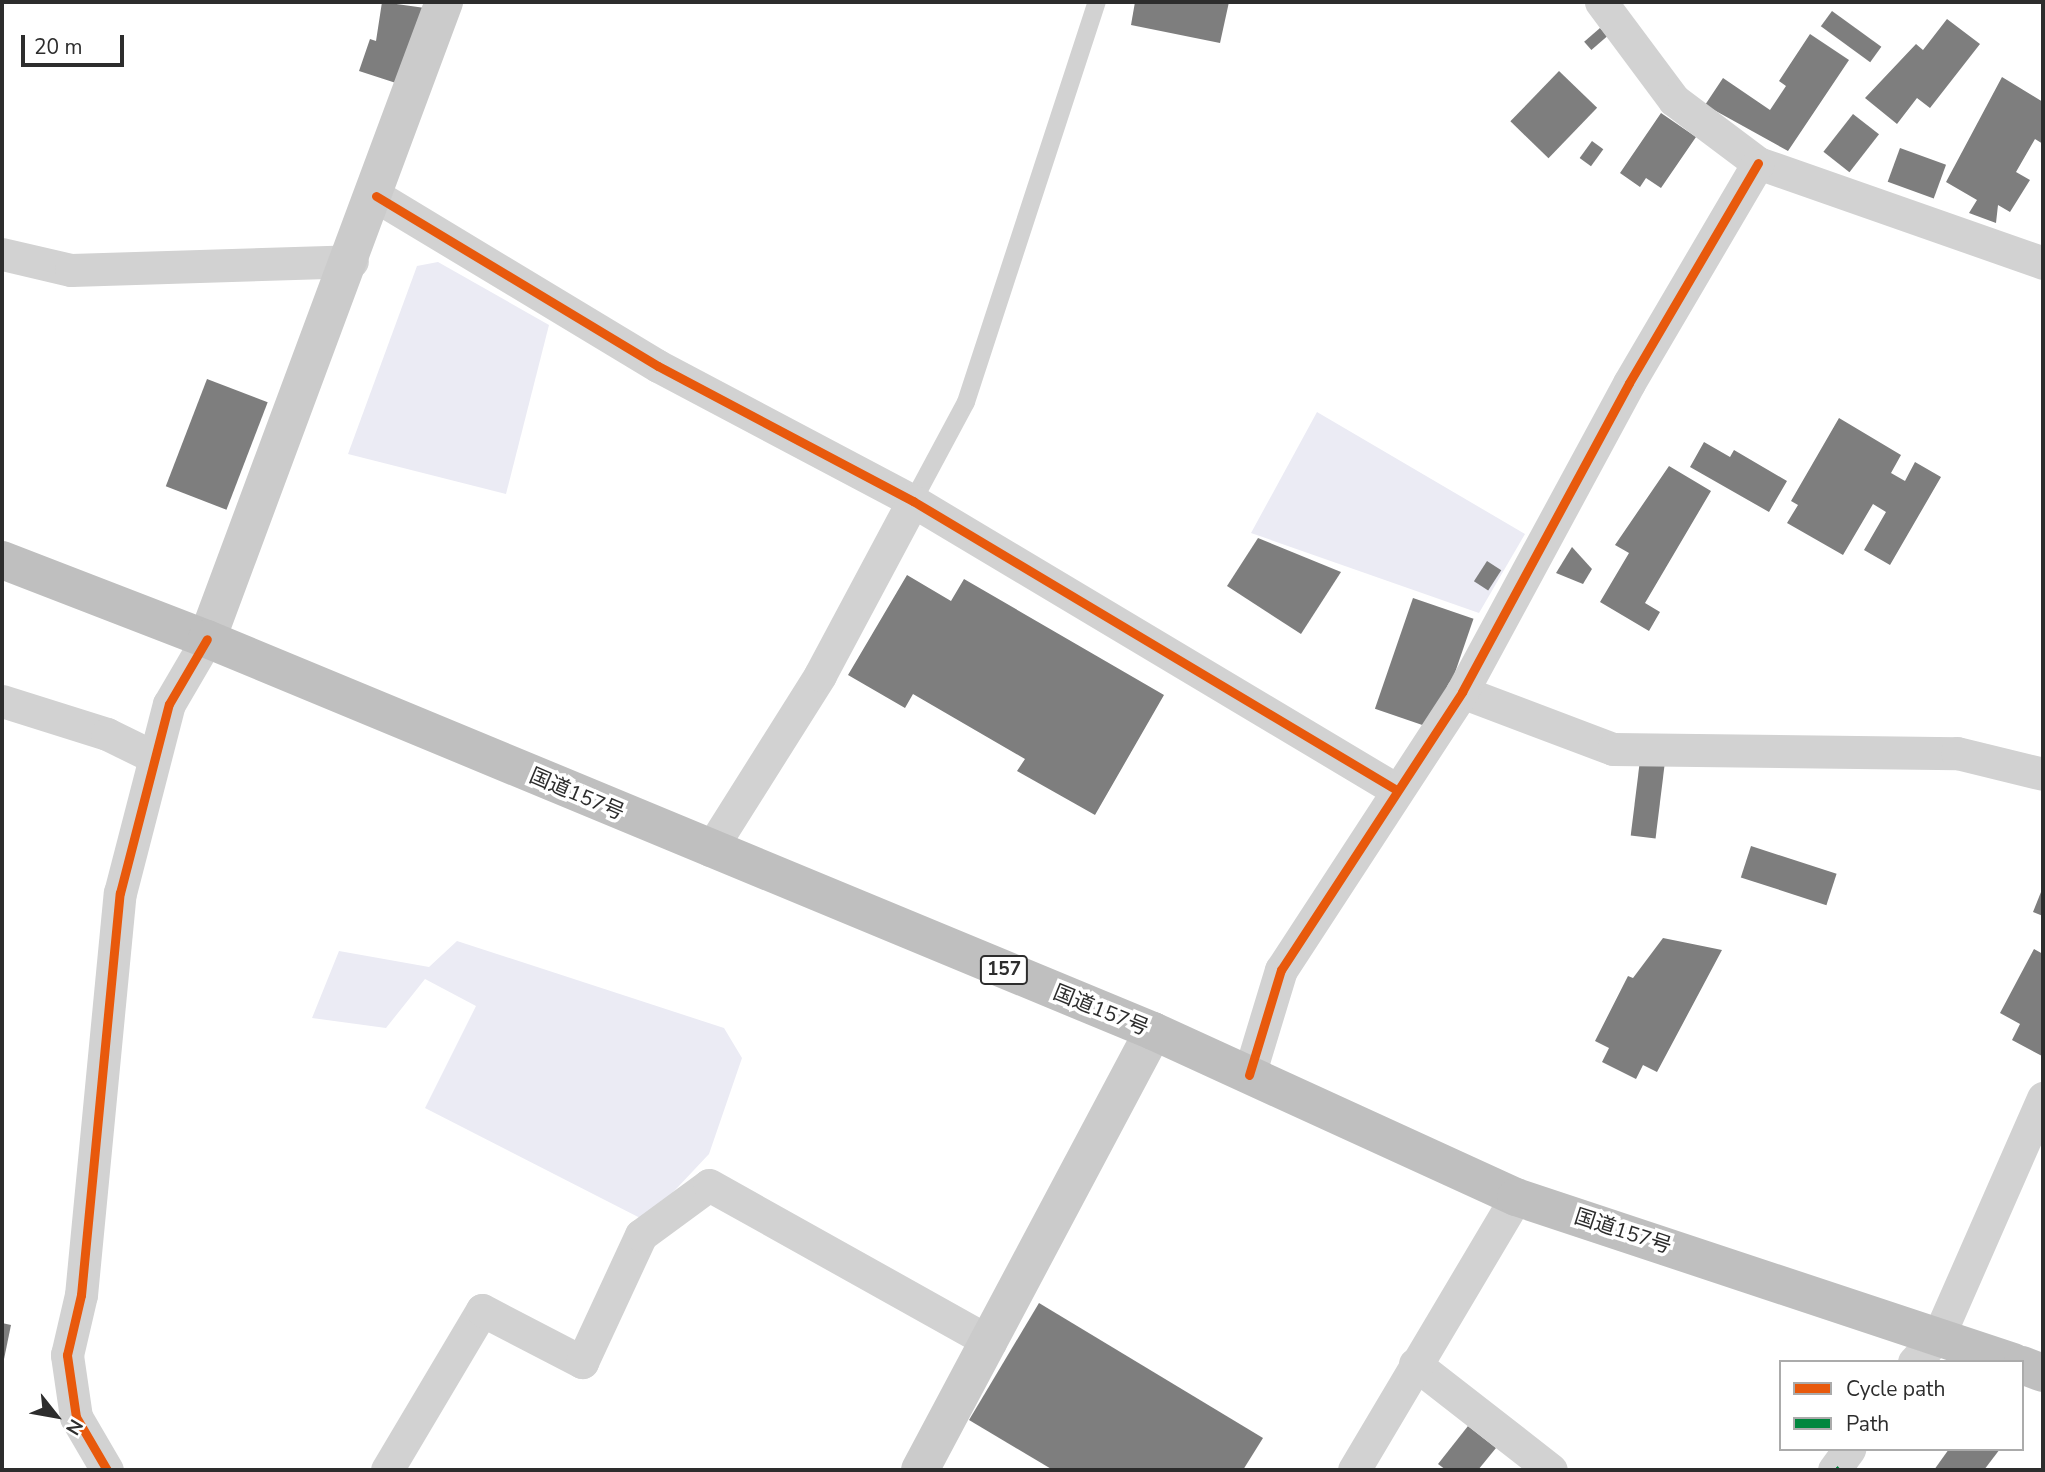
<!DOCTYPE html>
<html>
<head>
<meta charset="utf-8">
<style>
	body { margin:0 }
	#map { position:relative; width:2045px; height:1472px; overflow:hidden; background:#fff; font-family:"Nunito Sans","Noto Sans JP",sans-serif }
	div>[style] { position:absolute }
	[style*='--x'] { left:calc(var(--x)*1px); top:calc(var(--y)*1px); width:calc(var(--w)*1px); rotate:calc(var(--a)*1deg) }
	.green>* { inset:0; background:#ebebf4 }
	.building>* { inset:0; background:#7e7e7e; transform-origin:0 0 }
	.lane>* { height:18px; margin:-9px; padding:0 9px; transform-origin:9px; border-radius:9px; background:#d2d2d2 }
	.street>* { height:33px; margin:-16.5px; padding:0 16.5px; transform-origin:16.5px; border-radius:16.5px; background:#d2d2d2 }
	.secondary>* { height:38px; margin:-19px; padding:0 19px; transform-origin:19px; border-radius:19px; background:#cbcbcb }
	.highway>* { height:38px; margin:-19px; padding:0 19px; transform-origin:19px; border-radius:19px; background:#bfbfbf }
	.quiet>* { height:7px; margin-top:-3.5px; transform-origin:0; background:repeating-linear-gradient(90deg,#00873e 0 14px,transparent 0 21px) }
	.cycleway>* { height:9px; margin:-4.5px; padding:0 4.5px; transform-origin:4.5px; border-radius:4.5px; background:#e8590c }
	span { translate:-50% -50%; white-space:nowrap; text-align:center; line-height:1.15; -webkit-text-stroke:7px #fff; paint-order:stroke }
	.shield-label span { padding:2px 5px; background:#fff; border:2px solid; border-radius:5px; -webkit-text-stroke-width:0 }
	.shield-label { font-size:19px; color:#2d2d2d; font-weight:700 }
	.street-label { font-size:21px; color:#2d2d2d }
	.frame { position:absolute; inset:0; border:4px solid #2d2d2d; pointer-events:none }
	.legend { position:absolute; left:1779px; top:1360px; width:245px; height:91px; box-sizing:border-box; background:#fff; border:2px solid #ababab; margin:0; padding:9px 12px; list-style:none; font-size:21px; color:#2d2d2d }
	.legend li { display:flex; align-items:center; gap:14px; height:35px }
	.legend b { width:35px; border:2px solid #ababab }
	.north { position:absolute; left:21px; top:1381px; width:70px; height:70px; -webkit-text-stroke:5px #fff; paint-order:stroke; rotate:121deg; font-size:19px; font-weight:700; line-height:28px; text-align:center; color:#2d2d2d }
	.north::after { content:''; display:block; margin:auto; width:24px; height:32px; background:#2d2d2d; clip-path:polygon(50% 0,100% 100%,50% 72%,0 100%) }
	.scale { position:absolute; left:21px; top:35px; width:103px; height:32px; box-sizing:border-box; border:4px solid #2d2d2d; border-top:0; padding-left:9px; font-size:21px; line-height:24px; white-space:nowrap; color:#2d2d2d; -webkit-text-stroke:5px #fff; paint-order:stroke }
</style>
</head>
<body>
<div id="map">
	<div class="green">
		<i style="clip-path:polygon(438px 262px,549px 325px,506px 494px,348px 454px,417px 266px)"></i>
		<i style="clip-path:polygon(1317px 412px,1525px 534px,1479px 613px,1251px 533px)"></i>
		<i style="clip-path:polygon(457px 941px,724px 1028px,742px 1058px,709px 1154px,646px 1221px,425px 1108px,476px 1006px,425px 979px,386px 1028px,312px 1018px,339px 951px,429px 967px)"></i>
	</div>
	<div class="building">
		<i style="clip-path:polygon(382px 2px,425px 8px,399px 84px,359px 71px,370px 39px,376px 41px)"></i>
		<i style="clip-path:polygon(1135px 2px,1229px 2px,1220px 43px,1131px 25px)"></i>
		<i style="left:1832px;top:11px;width:61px;height:19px;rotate:36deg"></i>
		<i style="clip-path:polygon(1947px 19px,1980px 44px,1930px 108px,1917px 98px,1897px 124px,1865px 98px,1916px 44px,1923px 50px)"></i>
		<i style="left:1600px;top:28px;width:11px;height:21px;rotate:49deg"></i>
		<i style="clip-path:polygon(1810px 34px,1849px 60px,1788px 151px,1705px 105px,1723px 78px,1770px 110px,1786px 86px,1779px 81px)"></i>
		<i style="left:1559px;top:71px;width:53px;height:70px;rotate:44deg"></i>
		<i style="clip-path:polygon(2002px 77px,2043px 102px,2043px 144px,2035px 139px,2016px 172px,2030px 180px,2010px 212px,1998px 205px,1996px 223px,1969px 213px,1977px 200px,1946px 182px)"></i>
		<i style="clip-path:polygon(1661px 113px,1696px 137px,1661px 188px,1646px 178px,1640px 187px,1620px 173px)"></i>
		<i style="left:1853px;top:114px;width:33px;height:48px;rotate:38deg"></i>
		<i style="left:1592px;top:141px;width:14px;height:21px;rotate:36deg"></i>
		<i style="left:1900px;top:148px;width:49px;height:36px;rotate:20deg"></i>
		<i style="left:207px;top:379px;width:65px;height:115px;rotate:21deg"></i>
		<i style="clip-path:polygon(1839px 418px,1901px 455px,1891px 473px,1905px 481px,1915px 462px,1941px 477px,1890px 565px,1864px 550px,1886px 512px,1873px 504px,1843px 555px,1787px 523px,1798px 505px,1791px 501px)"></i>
		<i style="clip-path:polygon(1704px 442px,1730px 457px,1734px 450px,1787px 481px,1769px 512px,1690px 467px)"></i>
		<i style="clip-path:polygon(1669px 466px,1711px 491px,1645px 603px,1660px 612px,1649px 631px,1600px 602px,1629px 553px,1615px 545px)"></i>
		<i style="clip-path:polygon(1258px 538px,1341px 572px,1301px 634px,1227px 586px)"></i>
		<i style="clip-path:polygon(1572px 547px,1592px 569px,1583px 584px,1556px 573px)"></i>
		<i style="left:1487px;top:561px;width:17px;height:24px;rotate:33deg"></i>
		<i style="clip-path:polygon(907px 575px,951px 601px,964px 579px,1164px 695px,1095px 815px,1017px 771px,1025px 759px,913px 694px,905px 708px,848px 675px)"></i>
		<i style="left:1413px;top:598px;width:64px;height:117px;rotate:19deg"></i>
		<i style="left:1640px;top:760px;width:25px;height:76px;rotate:7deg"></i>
		<i style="left:1751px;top:846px;width:90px;height:33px;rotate:18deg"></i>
		<i style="clip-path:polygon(2043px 887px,2043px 916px,2033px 912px)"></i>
		<i style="clip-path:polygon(1663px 938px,1722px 950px,1657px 1072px,1643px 1065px,1636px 1079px,1602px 1062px,1609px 1048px,1595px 1041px,1628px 976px,1633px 978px)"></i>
		<i style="clip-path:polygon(2034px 949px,2043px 954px,2042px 1056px,2012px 1040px,2020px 1024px,2000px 1013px)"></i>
		<i style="clip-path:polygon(1039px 1303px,1263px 1438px,1243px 1470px,1053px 1470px,969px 1420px)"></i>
		<i style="clip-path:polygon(2px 1323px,11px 1325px,3px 1364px,2px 1364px)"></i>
		<i style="clip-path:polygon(1468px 1426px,1496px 1448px,1478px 1470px,1446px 1470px,1438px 1464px)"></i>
		<i style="clip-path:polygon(1949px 1449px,2000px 1449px,1984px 1470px,1934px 1470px)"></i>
	</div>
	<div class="lane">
		<i style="--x:913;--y:501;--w:112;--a:-61.8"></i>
		<i style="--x:966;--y:402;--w:421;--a:-71.9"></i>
	</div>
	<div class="street">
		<i style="--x:1601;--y:2;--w:122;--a:53.3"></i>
		<i style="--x:1674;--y:100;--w:105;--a:36.9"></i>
		<i style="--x:1758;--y:163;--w:302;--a:19.3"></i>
		<i style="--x:376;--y:196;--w:329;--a:31.1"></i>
		<i style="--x:658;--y:366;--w:289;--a:27.9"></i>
		<i style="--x:913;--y:501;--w:561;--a:30.86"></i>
		<i style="--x:2;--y:254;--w:71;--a:13.1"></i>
		<i style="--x:71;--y:270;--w:281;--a:-1.8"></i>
		<i style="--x:1462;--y:692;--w:161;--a:20.7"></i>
		<i style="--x:1613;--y:749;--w:344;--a:0.7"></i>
		<i style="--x:1957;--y:753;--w:89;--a:13.7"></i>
		<i style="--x:2;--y:701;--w:110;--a:17.4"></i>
		<i style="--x:107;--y:734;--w:50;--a:26.1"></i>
		<i style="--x:710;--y:850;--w:207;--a:-57.8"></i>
		<i style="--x:820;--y:675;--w:197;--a:-61.9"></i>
		<i style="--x:1249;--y:1075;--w:110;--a:-73.1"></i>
		<i style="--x:1281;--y:970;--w:332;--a:-56.9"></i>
		<i style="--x:1462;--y:692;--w:351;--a:-61.6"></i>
		<i style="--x:1629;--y:383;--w:255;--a:-59.6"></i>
		<i style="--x:1914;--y:1362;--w:37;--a:-47"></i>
		<i style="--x:1939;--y:1335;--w:259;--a:-66.3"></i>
		<i style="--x:1415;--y:1364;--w:172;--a:37.9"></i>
		<i style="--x:107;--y:1470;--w:61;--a:-120.3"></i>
		<i style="--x:76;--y:1417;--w:63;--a:-98.3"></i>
		<i style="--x:67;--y:1355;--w:62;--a:-76.9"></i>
		<i style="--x:81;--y:1295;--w:404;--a:-84.5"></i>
		<i style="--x:120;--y:893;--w:195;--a:-75.5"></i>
		<i style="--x:169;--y:704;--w:75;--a:-59.7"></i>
		<i style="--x:387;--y:1470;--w:186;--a:-59.3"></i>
		<i style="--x:482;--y:1310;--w:113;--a:27.5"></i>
		<i style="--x:582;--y:1362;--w:140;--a:-65.1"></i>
		<i style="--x:641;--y:1235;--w:84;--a:-36.3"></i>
		<i style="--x:709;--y:1185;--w:322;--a:29.2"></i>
		<i style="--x:1354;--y:1470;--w:317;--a:-59.3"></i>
		<i style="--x:1834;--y:1470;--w:26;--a:-54"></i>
	</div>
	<div class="secondary">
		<i style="--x:207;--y:639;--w:680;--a:-69.59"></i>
		<i style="--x:920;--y:1470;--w:497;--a:-62"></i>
	</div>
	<div class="highway">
		<i style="--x:2;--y:560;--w:220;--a:21.1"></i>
		<i style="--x:207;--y:639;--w:1024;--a:22.51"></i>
		<i style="--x:1153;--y:1031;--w:399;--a:24.6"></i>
		<i style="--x:1516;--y:1197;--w:524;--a:18.37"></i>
		<i style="--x:2022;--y:1365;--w:22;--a:21"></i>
	</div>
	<div class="quiet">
		<i style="--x:1835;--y:1468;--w:3;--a:45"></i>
	</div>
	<div class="cycleway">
		<i style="--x:376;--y:196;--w:329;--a:31.1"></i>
		<i style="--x:658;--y:366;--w:289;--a:27.9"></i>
		<i style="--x:913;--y:501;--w:561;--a:30.86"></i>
		<i style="--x:1249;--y:1075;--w:110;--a:-73.1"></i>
		<i style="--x:1281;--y:970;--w:332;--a:-56.9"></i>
		<i style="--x:1462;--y:692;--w:351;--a:-61.6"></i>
		<i style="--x:1629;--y:383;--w:255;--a:-59.6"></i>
		<i style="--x:107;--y:1470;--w:61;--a:-120.3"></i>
		<i style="--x:76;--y:1417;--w:63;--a:-98.3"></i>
		<i style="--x:67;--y:1355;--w:62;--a:-76.9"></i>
		<i style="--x:81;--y:1295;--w:404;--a:-84.5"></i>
		<i style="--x:120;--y:893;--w:195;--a:-75.5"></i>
		<i style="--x:169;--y:704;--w:75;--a:-59.7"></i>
	</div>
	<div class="shield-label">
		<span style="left:1004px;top:970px">157</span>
	</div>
	<div class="street-label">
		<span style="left:577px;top:794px;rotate:23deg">国道157号</span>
		<span style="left:1101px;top:1010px;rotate:22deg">国道157号</span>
		<span style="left:1623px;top:1231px;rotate:18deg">国道157号</span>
	</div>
	<div class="frame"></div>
	<ul class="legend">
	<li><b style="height:9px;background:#e8590c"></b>Cycle path</li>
	<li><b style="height:9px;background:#00873e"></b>Path</li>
	</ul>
	<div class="north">N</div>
	<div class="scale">20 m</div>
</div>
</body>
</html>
